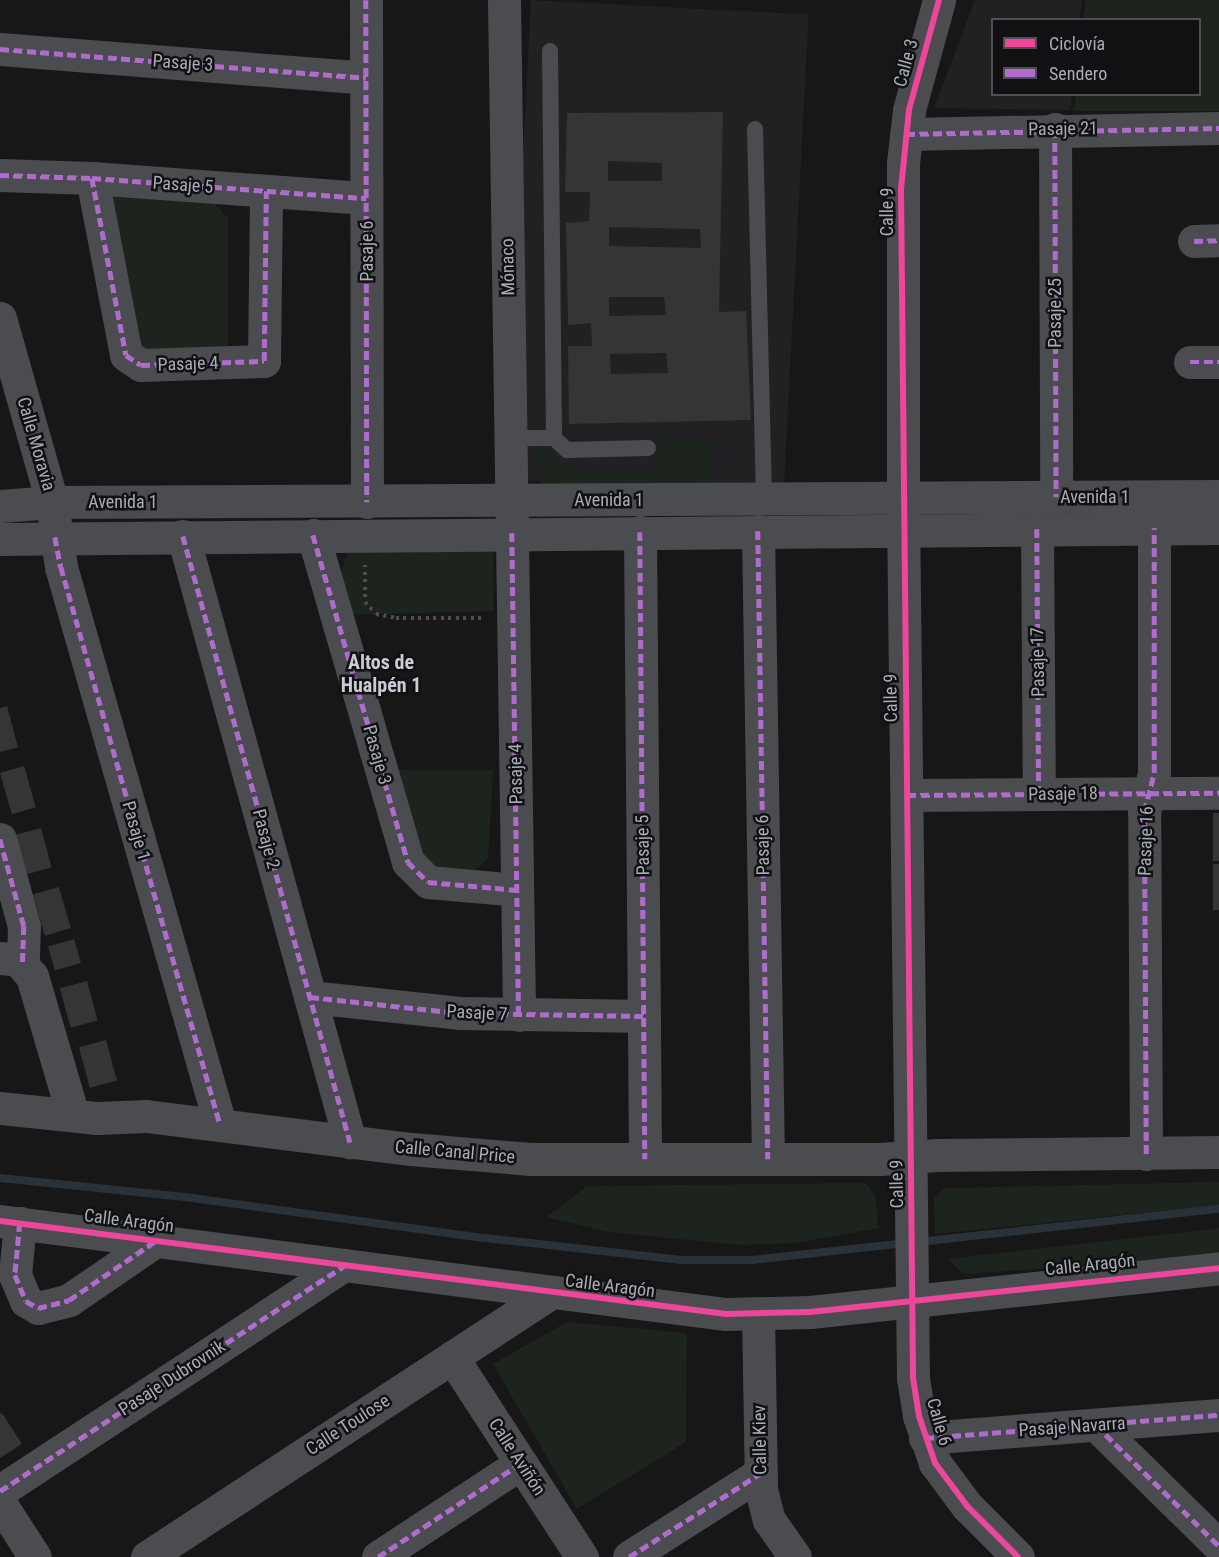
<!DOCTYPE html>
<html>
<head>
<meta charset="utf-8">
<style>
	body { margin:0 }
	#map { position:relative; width:1219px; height:1557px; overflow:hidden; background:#171717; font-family:"Roboto Condensed",sans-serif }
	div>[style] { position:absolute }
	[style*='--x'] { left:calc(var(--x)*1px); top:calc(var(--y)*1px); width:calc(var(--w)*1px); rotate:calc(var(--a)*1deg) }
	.built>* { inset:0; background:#212123; transform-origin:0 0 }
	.green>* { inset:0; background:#1d241e }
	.stream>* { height:8px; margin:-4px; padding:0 4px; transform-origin:4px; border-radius:4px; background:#2a3239 }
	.building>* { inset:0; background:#353536; transform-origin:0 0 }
	.path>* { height:4px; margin-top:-2px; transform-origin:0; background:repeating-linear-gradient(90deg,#4d4e52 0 3px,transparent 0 7.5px) }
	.service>* { height:16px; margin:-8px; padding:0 8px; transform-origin:8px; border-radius:8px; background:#4b4c50 }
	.minor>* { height:33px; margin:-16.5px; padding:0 16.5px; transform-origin:16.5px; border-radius:16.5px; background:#4b4c50 }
	.tertiary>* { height:33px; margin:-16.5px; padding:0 16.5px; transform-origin:16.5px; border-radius:16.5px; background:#4b4c50 }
	.quiet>* { height:4.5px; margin-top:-2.25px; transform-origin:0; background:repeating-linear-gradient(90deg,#b06ccc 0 9px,transparent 0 13.5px) }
	.cycleway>* { height:6px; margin:-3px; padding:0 3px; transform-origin:3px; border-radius:3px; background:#ed469a }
	span { translate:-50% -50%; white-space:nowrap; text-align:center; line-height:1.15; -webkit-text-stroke:5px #111113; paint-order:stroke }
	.street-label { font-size:18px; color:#a8adb8 }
	.neighbourhood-label { font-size:20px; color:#c9ccd4; font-weight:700 }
	.legend { position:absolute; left:991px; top:18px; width:210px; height:78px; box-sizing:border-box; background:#111113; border:2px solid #4d4f55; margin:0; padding:8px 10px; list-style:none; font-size:18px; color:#a8adb8 }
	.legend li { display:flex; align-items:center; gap:12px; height:30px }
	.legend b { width:30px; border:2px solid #4d4f55 }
</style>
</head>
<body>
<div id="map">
	<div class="built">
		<i style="left:531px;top:0;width:278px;height:480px;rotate:3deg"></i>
		<i style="clip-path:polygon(975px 0,1082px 0,1080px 19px,992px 20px,992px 94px,1072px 95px,1070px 110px,934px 108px)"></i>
	</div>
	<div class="green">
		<i style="clip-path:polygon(1086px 0,1219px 0,1219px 111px,1074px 111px,1076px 95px,1200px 94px,1200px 20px,1083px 19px)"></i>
		<i style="clip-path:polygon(99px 195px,215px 204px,228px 218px,228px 351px,133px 349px)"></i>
		<i style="clip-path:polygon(659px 438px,713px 439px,715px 492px,553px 494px,539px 480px,538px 445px,571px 471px,659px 470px)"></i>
		<i style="clip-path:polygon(493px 548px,494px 611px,346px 615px,339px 577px,348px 551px)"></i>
		<i style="clip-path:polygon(391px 770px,493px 770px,488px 858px,474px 871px,428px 868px)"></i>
		<i style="clip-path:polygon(1219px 1182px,1219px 1205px,935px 1234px,934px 1198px,945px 1188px)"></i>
		<i style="clip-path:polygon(866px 1183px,875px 1196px,879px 1228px,796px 1243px,738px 1245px,608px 1232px,546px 1217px,587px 1186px)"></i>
		<i style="clip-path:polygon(1219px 1228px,1219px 1253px,1156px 1261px,963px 1274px,948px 1259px)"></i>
		<i style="clip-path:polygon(567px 1322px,687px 1333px,686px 1442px,577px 1509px,493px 1364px)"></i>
	</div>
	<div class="stream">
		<i style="--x:0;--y:1178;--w:193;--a:5.9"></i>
		<i style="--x:192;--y:1198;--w:296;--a:7.8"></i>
		<i style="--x:485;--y:1238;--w:198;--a:6.4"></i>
		<i style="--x:682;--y:1260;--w:70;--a:0"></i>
		<i style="--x:752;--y:1260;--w:154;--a:-6.3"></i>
		<i style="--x:918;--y:1242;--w:303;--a:-6.3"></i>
	</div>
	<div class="building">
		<i style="clip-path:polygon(evenodd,723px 112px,719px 312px,746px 311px,751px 420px,569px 424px,568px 346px,592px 346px,591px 323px,568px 325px,566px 223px,589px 221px,590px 192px,565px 192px,567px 113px,723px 112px,608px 161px,662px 163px,662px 181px,608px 181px,608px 161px,723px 112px,609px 227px,700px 229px,701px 248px,609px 246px,609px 227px,723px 112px,609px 297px,664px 297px,666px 315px,609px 316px,609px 297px,723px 112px,666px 353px,668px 373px,611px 374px,610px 354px,666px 353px)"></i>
		<i style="clip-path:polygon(7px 706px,18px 747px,0 752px,0 708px)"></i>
		<i style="left:24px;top:766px;width:43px;height:25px;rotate:74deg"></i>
		<i style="left:1213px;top:813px;width:6px;height:48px"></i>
		<i style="left:41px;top:828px;width:41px;height:27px;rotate:75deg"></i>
		<i style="left:1213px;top:864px;width:6px;height:46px"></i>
		<i style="left:59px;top:887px;width:43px;height:27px;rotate:74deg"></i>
		<i style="left:74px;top:939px;width:25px;height:27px;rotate:74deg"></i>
		<i style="left:87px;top:981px;width:41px;height:28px;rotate:75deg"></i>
		<i style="left:106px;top:1040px;width:42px;height:28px;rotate:75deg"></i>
		<i style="clip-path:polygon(2px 1413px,22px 1444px,0 1458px,0 1414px)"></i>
	</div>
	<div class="path">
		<i style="--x:365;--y:597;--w:32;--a:-90"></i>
		<i style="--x:365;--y:602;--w:16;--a:47"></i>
		<i style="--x:376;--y:614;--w:20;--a:11"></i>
		<i style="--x:396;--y:618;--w:88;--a:0"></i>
	</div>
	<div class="service">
		<i style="--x:550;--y:51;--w:387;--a:89.4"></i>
		<i style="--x:755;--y:129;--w:370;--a:88.6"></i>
		<i style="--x:511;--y:438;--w:43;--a:0"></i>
		<i style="--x:554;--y:438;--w:18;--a:43"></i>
		<i style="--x:567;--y:450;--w:81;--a:-1.4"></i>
	</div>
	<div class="minor">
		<i style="--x:366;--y:0;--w:502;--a:89.89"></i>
		<i style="--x:504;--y:0;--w:1015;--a:89.15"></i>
		<i style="--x:0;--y:49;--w:367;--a:4.5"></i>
		<i style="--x:1055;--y:129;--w:368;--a:89.8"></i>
		<i style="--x:906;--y:134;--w:313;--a:-1.1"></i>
		<i style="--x:0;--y:175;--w:92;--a:1.9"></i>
		<i style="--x:92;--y:178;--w:275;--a:4.2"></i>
		<i style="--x:92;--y:178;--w:180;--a:79.1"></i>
		<i style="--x:126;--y:355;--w:18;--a:34"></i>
		<i style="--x:141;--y:365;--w:123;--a:-1.9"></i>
		<i style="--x:264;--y:361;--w:170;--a:-89.3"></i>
		<i style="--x:1194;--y:241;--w:25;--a:-2"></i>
		<i style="--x:0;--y:318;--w:191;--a:74.2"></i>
		<i style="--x:52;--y:502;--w:66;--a:82.1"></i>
		<i style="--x:61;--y:567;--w:579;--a:74.07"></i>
		<i style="--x:1190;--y:362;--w:29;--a:0"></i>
		<i style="--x:903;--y:498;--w:335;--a:-90"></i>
		<i style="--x:903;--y:163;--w:53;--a:-83.5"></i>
		<i style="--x:909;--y:110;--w:114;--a:-74.7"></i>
		<i style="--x:1037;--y:529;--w:265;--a:89.6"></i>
		<i style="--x:758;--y:531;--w:628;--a:89.09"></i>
		<i style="--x:640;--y:532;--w:627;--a:89.54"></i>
		<i style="--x:313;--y:535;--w:341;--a:73.8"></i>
		<i style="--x:408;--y:862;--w:28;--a:45"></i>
		<i style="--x:428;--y:882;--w:89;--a:5.1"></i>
		<i style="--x:183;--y:536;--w:629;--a:74.59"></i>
		<i style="--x:907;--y:795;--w:312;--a:-0.4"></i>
		<i style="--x:0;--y:839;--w:90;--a:74.6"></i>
		<i style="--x:24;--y:926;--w:37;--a:92"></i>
		<i style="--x:0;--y:958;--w:18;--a:6"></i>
		<i style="--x:18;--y:960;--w:21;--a:49"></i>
		<i style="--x:32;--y:976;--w:145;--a:73.6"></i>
		<i style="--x:310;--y:997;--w:150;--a:6.1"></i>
		<i style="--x:459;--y:1013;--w:185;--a:0.9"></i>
		<i style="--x:0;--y:1108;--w:98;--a:5.9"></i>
		<i style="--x:97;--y:1118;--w:49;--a:-2.3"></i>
		<i style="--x:146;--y:1116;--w:267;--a:7.1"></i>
		<i style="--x:411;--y:1149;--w:120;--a:4.8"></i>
		<i style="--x:531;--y:1159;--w:349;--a:0"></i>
		<i style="--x:880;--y:1159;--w:58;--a:-3.9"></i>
		<i style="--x:938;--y:1155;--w:281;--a:-0.6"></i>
		<i style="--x:1146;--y:1154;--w:342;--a:-90.3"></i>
		<i style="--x:1144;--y:812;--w:40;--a:-75.6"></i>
		<i style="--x:1154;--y:773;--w:245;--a:-90"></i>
		<i style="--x:0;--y:1221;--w:732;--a:7.3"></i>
		<i style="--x:726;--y:1314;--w:84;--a:-1.4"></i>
		<i style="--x:810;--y:1312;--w:411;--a:-6.1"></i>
		<i style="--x:20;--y:1223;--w:52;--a:95.5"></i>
		<i style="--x:15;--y:1275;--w:28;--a:67"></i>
		<i style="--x:26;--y:1301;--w:14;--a:30"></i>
		<i style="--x:38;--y:1308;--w:32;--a:-14"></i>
		<i style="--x:69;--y:1300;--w:107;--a:-34.3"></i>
		<i style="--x:758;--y:1314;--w:175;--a:89"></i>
		<i style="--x:761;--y:1489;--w:32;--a:76"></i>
		<i style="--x:769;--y:1520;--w:45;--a:54.9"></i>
		<i style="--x:452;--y:1357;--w:239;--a:57"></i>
		<i style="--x:1096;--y:1425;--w:173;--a:44.5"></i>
		<i style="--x:925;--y:1438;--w:295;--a:-4.5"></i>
		<i style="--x:0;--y:1491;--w:412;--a:-33.3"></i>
		<i style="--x:0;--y:1503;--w:64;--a:57.1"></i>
		<i style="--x:147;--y:1557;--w:480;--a:-33.2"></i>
		<i style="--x:378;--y:1557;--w:171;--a:-33.3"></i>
		<i style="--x:629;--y:1557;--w:156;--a:-32.5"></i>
	</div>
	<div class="tertiary">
		<i style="--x:0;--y:506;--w:52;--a:-4.4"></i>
		<i style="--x:52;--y:502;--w:1167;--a:-0.29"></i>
		<i style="--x:903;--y:509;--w:869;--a:89.34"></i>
		<i style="--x:913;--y:1378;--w:38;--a:81"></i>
		<i style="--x:919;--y:1416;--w:50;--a:71.2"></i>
		<i style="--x:935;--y:1463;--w:54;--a:53.3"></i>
		<i style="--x:967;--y:1506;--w:72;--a:45"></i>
		<i style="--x:0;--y:539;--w:1219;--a:-0.52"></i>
	</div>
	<div class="quiet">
		<i style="--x:366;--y:0;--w:502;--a:89.89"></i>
		<i style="--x:0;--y:49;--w:367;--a:4.5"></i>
		<i style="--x:1055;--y:129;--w:368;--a:89.8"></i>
		<i style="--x:906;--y:134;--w:313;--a:-1.1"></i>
		<i style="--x:0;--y:175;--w:92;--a:1.9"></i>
		<i style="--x:92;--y:178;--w:275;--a:4.2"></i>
		<i style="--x:92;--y:178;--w:180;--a:79.1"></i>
		<i style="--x:126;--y:355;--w:18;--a:34"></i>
		<i style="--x:141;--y:365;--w:123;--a:-1.9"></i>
		<i style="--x:264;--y:361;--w:170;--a:-89.3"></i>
		<i style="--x:1194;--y:241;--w:25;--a:-2"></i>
		<i style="--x:1190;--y:362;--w:29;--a:0"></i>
		<i style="--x:1037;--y:529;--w:265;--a:89.6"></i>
		<i style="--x:758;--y:531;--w:628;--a:89.09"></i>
		<i style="--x:640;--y:532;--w:627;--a:89.54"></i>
		<i style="--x:512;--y:533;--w:482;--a:89.2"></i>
		<i style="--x:313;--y:535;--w:341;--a:73.8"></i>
		<i style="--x:408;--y:862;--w:28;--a:45"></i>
		<i style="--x:428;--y:882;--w:89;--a:5.1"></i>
		<i style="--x:183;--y:536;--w:629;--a:74.59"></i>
		<i style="--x:55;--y:537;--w:31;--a:79"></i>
		<i style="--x:61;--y:567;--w:579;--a:74.07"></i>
		<i style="--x:907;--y:795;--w:312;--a:-0.4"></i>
		<i style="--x:0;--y:839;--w:90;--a:74.6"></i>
		<i style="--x:24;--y:926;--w:37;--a:92"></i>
		<i style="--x:310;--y:997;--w:150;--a:6.1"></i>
		<i style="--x:459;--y:1013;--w:185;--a:0.9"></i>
		<i style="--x:1146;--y:1154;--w:342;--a:-90.3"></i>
		<i style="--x:1144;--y:812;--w:40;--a:-75.6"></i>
		<i style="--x:1154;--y:773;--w:245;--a:-90"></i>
		<i style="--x:20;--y:1223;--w:52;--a:95.5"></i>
		<i style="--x:15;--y:1275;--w:28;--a:67"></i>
		<i style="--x:26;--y:1301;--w:14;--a:30"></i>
		<i style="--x:38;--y:1308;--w:32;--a:-14"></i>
		<i style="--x:69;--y:1300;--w:103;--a:-34.3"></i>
		<i style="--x:1096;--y:1425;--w:173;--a:44.5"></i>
		<i style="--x:925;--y:1438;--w:295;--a:-4.5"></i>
		<i style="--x:0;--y:1491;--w:411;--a:-33.2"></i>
		<i style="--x:378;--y:1557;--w:171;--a:-33.3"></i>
		<i style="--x:629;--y:1557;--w:156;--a:-32.5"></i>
	</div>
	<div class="cycleway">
		<i style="--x:939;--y:0;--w:114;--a:105.3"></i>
		<i style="--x:909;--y:110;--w:79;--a:95.8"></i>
		<i style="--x:901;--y:189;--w:1189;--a:89.42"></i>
		<i style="--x:913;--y:1378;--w:38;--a:81"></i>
		<i style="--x:919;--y:1416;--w:50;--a:71.2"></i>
		<i style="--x:935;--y:1463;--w:54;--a:53.3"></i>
		<i style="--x:967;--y:1506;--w:72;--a:45"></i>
		<i style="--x:0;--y:1221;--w:732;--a:7.3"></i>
		<i style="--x:726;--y:1314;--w:84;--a:-1.4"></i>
		<i style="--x:810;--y:1312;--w:411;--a:-6.1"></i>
	</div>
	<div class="street-label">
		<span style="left:183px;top:63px;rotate:4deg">Pasaje 3</span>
		<span style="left:906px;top:63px;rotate:-75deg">Calle 3</span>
		<span style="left:1063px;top:129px;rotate:-1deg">Pasaje 21</span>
		<span style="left:183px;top:185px;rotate:4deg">Pasaje 5</span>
		<span style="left:887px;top:212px;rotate:-90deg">Calle 9</span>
		<span style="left:367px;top:251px;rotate:-90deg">Pasaje 6</span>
		<span style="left:508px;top:267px;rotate:-91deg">Mónaco</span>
		<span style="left:1055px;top:313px;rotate:-90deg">Pasaje 25</span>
		<span style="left:188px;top:364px;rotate:-2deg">Pasaje 4</span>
		<span style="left:36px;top:444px;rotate:74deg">Calle Moravia</span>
		<span style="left:1095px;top:497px">Avenida 1</span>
		<span style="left:609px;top:500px">Avenida 1</span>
		<span style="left:123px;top:502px">Avenida 1</span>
		<span style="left:1038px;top:662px;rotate:-91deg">Pasaje 17</span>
		<span style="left:891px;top:698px;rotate:-91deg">Calle 9</span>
		<span style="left:377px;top:755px;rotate:74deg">Pasaje 3</span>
		<span style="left:516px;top:774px;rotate:-91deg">Pasaje 4</span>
		<span style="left:1063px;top:794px;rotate:-1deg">Pasaje 18</span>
		<span style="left:136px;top:831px;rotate:74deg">Pasaje 1</span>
		<span style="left:266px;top:839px;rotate:75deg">Pasaje 2</span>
		<span style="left:1146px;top:841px;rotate:-88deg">Pasaje 16</span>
		<span style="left:643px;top:845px;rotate:-91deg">Pasaje 5</span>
		<span style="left:763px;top:845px;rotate:-91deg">Pasaje 6</span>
		<span style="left:477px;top:1013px;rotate:3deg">Pasaje 7</span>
		<span style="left:455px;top:1152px;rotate:5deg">Calle Canal Price</span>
		<span style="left:897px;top:1184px;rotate:-91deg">Calle 9</span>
		<span style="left:129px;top:1221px;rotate:7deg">Calle Aragón</span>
		<span style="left:1090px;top:1265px;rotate:-6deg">Calle Aragón</span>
		<span style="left:610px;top:1286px;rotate:7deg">Calle Aragón</span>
		<span style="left:172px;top:1378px;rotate:-33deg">Pasaje Dubrovnik</span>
		<span style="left:939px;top:1422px;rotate:74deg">Calle 6</span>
		<span style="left:348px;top:1425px;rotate:-33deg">Calle Toulose</span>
		<span style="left:1072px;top:1427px;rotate:-4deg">Pasaje Navarra</span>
		<span style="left:760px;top:1440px;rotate:-91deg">Calle Kiev</span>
		<span style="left:517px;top:1457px;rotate:57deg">Calle Aviñón</span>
	</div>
	<div class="neighbourhood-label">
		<span style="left:381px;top:674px">Altos de<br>Hualpén 1</span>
	</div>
	<ul class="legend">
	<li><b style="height:8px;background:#ed469a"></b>Ciclovía</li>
	<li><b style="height:8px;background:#b06ccc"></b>Sendero</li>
	</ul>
</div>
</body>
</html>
